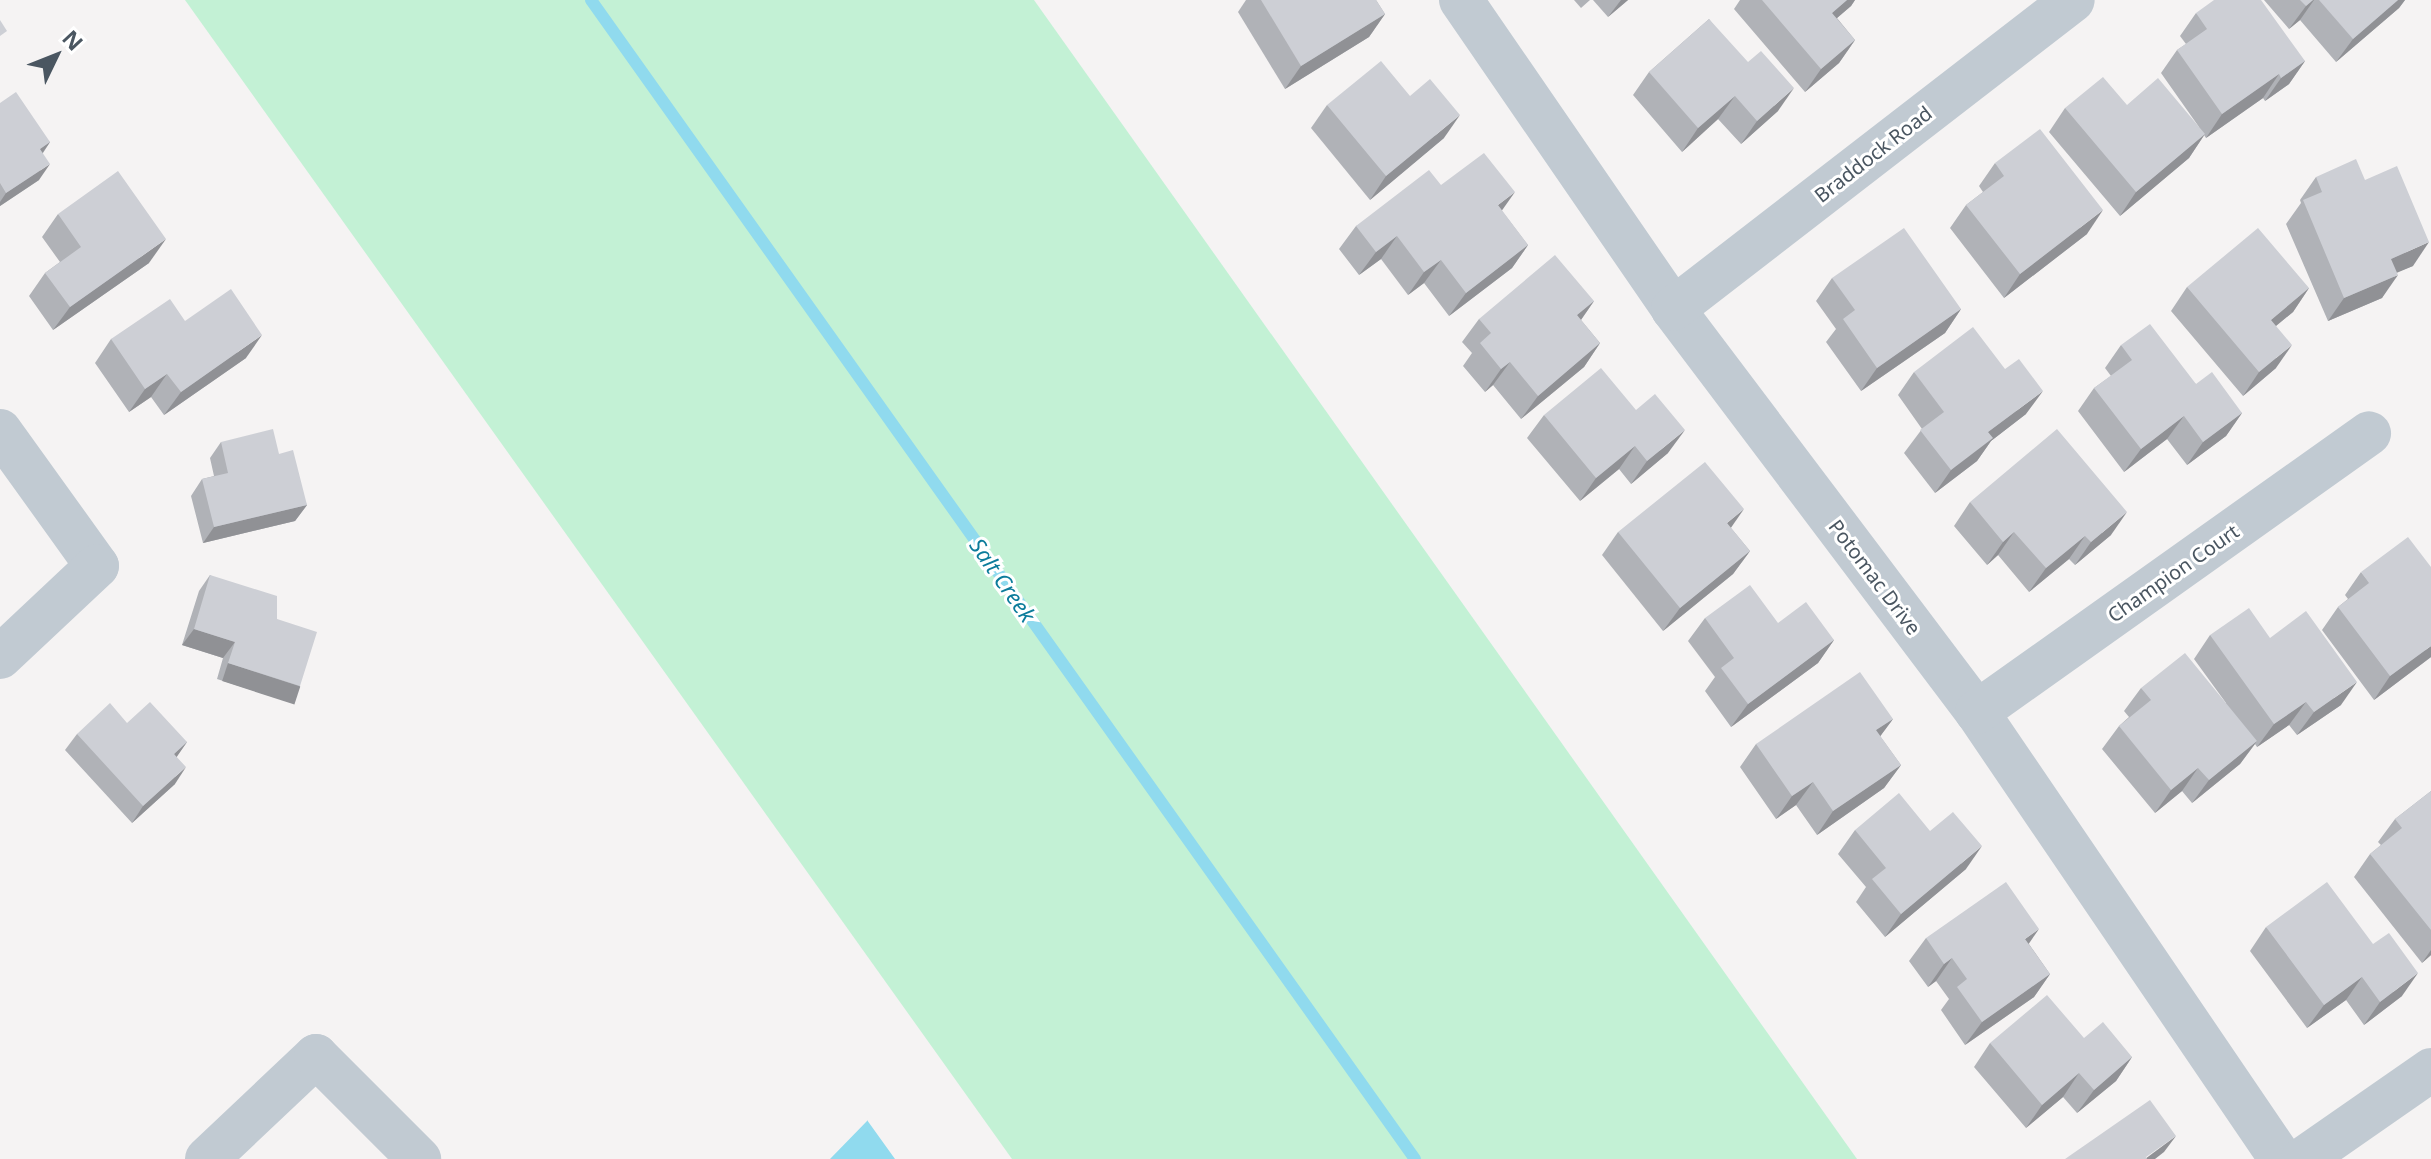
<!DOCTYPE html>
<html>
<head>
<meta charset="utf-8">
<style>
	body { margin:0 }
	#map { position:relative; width:2431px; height:1159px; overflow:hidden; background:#f5f3f3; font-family:"Noto Sans",sans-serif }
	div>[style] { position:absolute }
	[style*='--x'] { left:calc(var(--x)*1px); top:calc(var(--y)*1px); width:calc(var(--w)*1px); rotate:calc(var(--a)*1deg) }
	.green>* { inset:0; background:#c3f1d5 }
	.water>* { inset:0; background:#90daee }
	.stream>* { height:12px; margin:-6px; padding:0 6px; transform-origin:6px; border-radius:6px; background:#90daee }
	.minor>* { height:44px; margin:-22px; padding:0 22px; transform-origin:22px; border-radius:22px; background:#c1cad2 }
	.wall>* { inset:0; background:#b0b2b7 }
	.shaded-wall>* { inset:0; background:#909195; transform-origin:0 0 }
	.building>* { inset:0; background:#cdcfd5 }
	span { translate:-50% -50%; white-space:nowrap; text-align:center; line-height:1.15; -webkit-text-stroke:6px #fff; paint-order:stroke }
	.street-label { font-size:20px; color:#4a5661 }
	.water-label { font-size:22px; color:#0c7c9b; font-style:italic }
	.north { position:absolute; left:16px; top:16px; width:80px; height:80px; -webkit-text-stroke:6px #fff; paint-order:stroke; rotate:47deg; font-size:22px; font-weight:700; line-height:32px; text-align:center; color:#4a5661 }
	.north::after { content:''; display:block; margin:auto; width:28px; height:36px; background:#4a5661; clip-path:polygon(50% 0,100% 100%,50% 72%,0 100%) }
</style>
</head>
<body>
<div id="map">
	<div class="green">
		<i style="clip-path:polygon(185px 0,1034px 0,1857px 1159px,1012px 1159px)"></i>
	</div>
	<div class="water">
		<i style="clip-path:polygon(867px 1120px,895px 1159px,830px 1159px,867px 1121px)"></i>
	</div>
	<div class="stream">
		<i style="--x:591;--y:0;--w:1422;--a:54.59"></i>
	</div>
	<div class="minor">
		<i style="--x:1461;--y:0;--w:375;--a:55.5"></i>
		<i style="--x:1673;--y:309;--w:505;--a:52.97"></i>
		<i style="--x:1977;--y:712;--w:541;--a:55.78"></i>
		<i style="--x:1673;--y:309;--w:505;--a:-37.69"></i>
		<i style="--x:0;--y:431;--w:166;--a:54.3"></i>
		<i style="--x:97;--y:566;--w:133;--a:136.8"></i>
		<i style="--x:1977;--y:712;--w:481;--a:-35.4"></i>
		<i style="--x:207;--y:1159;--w:150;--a:-43.4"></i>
		<i style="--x:316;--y:1056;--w:146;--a:45"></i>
		<i style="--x:2303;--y:1159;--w:156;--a:-34.8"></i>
	</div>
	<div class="wall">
		<i style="clip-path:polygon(1246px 0,1376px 0,1385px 14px,1369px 37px,1285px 89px,1238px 12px)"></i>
		<i style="clip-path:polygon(1574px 0,1590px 0,1581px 8px)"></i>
		<i style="clip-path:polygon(1593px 0,1628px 0,1608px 17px)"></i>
		<i style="clip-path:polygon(1740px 0,1855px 0,1851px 6px,1837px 18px,1855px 40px,1839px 63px,1805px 92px,1734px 9px)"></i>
		<i style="clip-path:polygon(2264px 0,2405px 0,2399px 8px,2336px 62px,2300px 20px,2289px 29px)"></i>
		<i style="clip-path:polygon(2196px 13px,2305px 61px,2289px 84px,2265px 101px,2263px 98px,2206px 138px,2204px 135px,2189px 158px,2120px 216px,2049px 132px,2065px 108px,2127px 105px,2199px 127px,2161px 73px,2177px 50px,2186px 44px,2180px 36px)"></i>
		<i style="clip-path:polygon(1709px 19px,1778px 111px,1741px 144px,1718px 119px,1682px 152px,1633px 95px,1649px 72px)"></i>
		<i style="clip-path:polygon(0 103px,50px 142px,43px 153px,39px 180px,0 206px)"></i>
		<i style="clip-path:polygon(1327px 105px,1444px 138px,1370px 200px,1311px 128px)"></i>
		<i style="clip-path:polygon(1995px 163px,2087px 234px,2004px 298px,1950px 228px,1966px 205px,1983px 192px,1979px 186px)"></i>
		<i style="clip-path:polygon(2316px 177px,2365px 180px,2413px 266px,2397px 272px,2382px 298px,2328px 321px,2286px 224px,2301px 203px,2300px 200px)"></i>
		<i style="clip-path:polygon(1441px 185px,1502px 211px,1528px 245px,1512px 268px,1449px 316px,1424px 283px,1408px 295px,1381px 259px,1359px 275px,1339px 249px,1356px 226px)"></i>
		<i style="clip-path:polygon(58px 214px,149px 263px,53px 330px,29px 296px,45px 273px,60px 262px,42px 237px)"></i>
		<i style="clip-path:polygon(1832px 278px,1961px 309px,1945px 333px,1861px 391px,1826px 342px,1836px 329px,1816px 301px)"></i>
		<i style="clip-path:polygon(2187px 287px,2309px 288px,2293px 312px,2276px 326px,2276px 368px,2243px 396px,2171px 311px)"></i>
		<i style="clip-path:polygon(1594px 301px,1581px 320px,1600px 343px,1584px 367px,1521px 419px,1493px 385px,1485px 392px,1463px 366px,1472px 353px,1462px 342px,1479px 319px)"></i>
		<i style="clip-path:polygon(185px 321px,246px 358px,164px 415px,151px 397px,129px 412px,95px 363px,111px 339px)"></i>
		<i style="clip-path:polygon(2121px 345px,2196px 384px,2242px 413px,2226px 436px,2187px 465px,2167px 439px,2124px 472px,2078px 411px,2094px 388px,2111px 376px,2105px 368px)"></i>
		<i style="clip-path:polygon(1914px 372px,2026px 414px,1991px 441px,1977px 461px,1935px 493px,1904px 453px,1922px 429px,1898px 395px)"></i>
		<i style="clip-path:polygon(1544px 415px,1668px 453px,1631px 484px,1619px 469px,1580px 501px,1527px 438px)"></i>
		<i style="clip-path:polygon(221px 442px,279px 454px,307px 505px,295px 521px,203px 543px,191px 496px,202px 479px,214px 476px,210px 458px)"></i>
		<i style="clip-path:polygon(1970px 502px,2111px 535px,2075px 565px,2069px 559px,2029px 592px,1998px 555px,1987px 565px,1954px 526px)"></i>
		<i style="clip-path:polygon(1731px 528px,1750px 551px,1733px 574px,1663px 631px,1602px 555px,1618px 532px)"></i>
		<i style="clip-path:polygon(2361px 572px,2431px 657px,2374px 700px,2322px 630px,2338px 607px,2348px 599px,2345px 595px)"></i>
		<i style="clip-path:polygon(210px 575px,277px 619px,300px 686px,289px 702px,217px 679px,223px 658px,182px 645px,199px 591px)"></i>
		<i style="clip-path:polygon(1705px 618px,1778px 623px,1834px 640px,1818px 663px,1731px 727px,1705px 691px,1715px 677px,1688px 641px)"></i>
		<i style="clip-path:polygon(2210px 635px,2270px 638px,2341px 705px,2297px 735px,2289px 725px,2257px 747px,2255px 744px,2240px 764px,2192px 803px,2182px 791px,2155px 813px,2102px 749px,2119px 726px,2129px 717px,2124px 711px,2141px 688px,2226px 703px,2194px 659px)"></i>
		<i style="clip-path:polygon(1893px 719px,1880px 736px,1901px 765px,1884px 788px,1817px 835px,1796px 805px,1776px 819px,1740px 767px,1756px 744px)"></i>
		<i style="clip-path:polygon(127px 723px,187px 742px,176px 757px,175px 784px,132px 823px,65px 750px,77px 734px)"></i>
		<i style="clip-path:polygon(2431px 791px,2431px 955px,2422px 963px,2354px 877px,2370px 854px,2381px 845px,2378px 842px,2395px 819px)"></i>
		<i style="clip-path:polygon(1855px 830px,1930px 831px,1966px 869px,1885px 937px,1856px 902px,1866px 887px,1838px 854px)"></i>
		<i style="clip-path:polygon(2266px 927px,2402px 996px,2364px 1025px,2346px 1000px,2307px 1028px,2250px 951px)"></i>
		<i style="clip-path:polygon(1926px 938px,2029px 944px,2050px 974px,2034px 997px,1965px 1045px,1941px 1010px,1949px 999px,1936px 981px,1928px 987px,1909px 961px)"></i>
		<i style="clip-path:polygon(2084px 1038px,2132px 1057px,2116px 1081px,2077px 1113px,2063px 1097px,2026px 1128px,1974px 1067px,1990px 1043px)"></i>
	</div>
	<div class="shaded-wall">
		<i style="clip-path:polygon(1621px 0,1628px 0,1608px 17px)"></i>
		<i style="clip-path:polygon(1847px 0,1855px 0,1851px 6px,1816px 36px,1832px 13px)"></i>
		<i style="clip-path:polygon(2313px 0,2314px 0,2300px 20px,2289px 29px,2306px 6px)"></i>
		<i style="clip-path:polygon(2398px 0,2405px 0,2399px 8px,2336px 62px,2353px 39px)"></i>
		<i style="clip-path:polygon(1385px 14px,1369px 37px,1285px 89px,1301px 66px)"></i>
		<i style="clip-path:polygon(1855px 40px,1839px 63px,1805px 92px,1821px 69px)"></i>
		<i style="clip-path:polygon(2305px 61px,2289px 84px,2265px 101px,2281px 78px)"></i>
		<i style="clip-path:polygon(2279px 74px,2263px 98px,2206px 138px,2222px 114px)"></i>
		<i style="clip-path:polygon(1794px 88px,1778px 111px,1741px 144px,1757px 121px)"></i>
		<i style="clip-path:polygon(1735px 96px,1718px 119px,1682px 152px,1698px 128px)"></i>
		<i style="clip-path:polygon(1460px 115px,1444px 138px,1370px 200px,1386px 176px)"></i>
		<i style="clip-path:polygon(2205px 134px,2189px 158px,2120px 216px,2136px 192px)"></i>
		<i style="clip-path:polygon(50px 142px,39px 158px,40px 149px)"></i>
		<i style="clip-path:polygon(50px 164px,39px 180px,0 206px,0 202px,6px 193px)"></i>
		<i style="clip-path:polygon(1515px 192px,1498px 216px,1498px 205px)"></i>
		<i style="clip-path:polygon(2103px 210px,2087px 234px,2004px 298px,2020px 274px)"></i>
		<i style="clip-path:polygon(1397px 236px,1381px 259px,1359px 275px,1376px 252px)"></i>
		<i style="clip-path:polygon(166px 239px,149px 263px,53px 330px,70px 307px)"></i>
		<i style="clip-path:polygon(2429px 242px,2413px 266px,2375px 282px,2391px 259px)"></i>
		<i style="clip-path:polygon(1528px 245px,1512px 268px,1449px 316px,1466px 293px)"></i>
		<i style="clip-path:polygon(1441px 260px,1424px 283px,1408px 295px,1424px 272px)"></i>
		<i style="clip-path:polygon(2398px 275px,2382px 298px,2328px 321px,2344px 298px)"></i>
		<i style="clip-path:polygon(2309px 288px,2293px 312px,2255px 343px,2271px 320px)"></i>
		<i style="clip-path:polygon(1594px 301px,1578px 324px,1577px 315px)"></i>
		<i style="clip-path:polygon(1961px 309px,1945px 333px,1861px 391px,1877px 368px)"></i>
		<i style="clip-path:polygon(262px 335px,246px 358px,164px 415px,181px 392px)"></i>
		<i style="clip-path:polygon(1600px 343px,1584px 367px,1521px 419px,1538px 396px)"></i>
		<i style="clip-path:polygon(2292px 345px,2276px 368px,2243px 396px,2259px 372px)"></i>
		<i style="clip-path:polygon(1510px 362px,1493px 385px,1485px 392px,1501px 369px)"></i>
		<i style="clip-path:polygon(167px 374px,151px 397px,129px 412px,145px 389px)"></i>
		<i style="clip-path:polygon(2043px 391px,2026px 414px,1991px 441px,1977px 461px,1935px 493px,1951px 470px,1988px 432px)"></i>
		<i style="clip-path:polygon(2242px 413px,2226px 436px,2187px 465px,2203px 442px)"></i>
		<i style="clip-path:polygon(2184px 416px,2167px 439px,2124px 472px,2141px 449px)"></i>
		<i style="clip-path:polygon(1685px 430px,1668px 453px,1631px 484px,1647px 461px)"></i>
		<i style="clip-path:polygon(1635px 446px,1619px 469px,1580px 501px,1596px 478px)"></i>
		<i style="clip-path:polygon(307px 505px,295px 521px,203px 543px,214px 527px)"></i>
		<i style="clip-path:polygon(1744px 509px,1728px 532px,1727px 523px)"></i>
		<i style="clip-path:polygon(2127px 512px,2111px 535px,2075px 565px,2091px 542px)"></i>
		<i style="clip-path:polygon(2014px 532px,1998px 555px,1987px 565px,2003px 542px)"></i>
		<i style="clip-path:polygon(2085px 536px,2069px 559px,2029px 592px,2046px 568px)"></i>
		<i style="clip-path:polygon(1750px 551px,1733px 574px,1663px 631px,1680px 608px)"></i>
		<i style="clip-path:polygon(194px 629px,235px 642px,223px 658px,182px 645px)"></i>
		<i style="clip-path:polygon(1834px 640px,1818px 663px,1731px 727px,1748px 704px)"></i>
		<i style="clip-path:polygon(2431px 646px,2431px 657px,2374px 700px,2390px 676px)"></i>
		<i style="left:228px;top:663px;width:76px;height:19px;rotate:18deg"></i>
		<i style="clip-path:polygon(2357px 682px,2341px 705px,2297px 735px,2314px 712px)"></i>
		<i style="clip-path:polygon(2306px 702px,2289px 725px,2257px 747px,2274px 724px)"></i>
		<i style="clip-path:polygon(1893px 719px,1876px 742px,1876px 730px)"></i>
		<i style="clip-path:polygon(2257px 741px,2240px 764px,2192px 803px,2209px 780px)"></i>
		<i style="clip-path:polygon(187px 742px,176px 758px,174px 754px)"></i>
		<i style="clip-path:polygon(1901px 765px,1884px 788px,1817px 835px,1833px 811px)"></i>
		<i style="clip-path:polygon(186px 767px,175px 784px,132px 823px,143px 806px)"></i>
		<i style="clip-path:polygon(2198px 768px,2182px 791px,2155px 813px,2171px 790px)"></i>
		<i style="clip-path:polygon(1813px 782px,1796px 805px,1776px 819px,1792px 796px)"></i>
		<i style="clip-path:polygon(1982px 846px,1966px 869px,1885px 937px,1901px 914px)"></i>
		<i style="clip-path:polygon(2039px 929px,2023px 952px,2025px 939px)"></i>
		<i style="clip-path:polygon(2431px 950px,2431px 955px,2422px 963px)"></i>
		<i style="clip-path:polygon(1952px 958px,1936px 981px,1928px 987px,1944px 964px)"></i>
		<i style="clip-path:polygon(2418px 973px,2402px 996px,2364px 1025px,2380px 1002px)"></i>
		<i style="clip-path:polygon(2050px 974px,2034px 997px,1965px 1045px,1982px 1022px)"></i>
		<i style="clip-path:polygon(2362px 977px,2346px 1000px,2307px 1028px,2324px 1005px)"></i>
		<i style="clip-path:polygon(2132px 1057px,2116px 1081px,2077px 1113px,2094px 1090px)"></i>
		<i style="clip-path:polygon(2079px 1073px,2063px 1097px,2026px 1128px,2042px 1105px)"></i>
		<i style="clip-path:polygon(2176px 1136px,2164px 1152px,2155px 1159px,2145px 1159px)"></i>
	</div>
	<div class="building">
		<i style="clip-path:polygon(1261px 0,1376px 0,1385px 14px,1301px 66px)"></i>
		<i style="clip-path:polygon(1762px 0,1847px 0,1832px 13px,1855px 40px,1821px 69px)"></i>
		<i style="clip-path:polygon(2214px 0,2261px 0,2305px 61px,2281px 78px,2279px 74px,2222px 114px,2177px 50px,2207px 29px,2196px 13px)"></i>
		<i style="clip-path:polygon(2300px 0,2313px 0,2306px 6px)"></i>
		<i style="clip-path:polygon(2319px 0,2398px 0,2353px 39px)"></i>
		<i style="clip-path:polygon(1709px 19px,1748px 62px,1761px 51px,1794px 88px,1757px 121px,1735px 96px,1698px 128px,1649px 72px)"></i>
		<i style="clip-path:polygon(0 20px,7px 31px,0 36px)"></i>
		<i style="clip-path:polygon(1381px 61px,1410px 96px,1430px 79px,1460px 115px,1386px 176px,1327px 105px)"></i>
		<i style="clip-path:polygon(2103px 77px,2127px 105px,2158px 78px,2205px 134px,2136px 192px,2065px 108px)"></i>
		<i style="clip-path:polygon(16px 92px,50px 142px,40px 149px,50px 164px,6px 193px,0 183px,0 103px)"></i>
		<i style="clip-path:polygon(2040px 129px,2103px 210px,2020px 274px,1966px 205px,2004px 176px,1995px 163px)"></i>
		<i style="clip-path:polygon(1484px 153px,1515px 192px,1498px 205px,1528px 245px,1466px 293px,1441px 260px,1424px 272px,1397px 236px,1376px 252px,1356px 226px,1429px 170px,1441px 185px)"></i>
		<i style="clip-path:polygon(2356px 159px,2365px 180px,2397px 166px,2429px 242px,2391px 259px,2398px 275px,2344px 298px,2303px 200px,2322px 192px,2316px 177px)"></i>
		<i style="clip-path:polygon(118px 171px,166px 239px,70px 307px,45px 273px,81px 247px,58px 214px)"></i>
		<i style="clip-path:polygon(1904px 228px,1961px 309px,1877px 368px,1843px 319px,1855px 310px,1832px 278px)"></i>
		<i style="clip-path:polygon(2258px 228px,2309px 288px,2271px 320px,2292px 345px,2259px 372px,2187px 287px)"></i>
		<i style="clip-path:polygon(1555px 255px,1594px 301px,1577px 315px,1600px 343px,1538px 396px,1510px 362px,1501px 369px,1480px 343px,1491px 333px,1479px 319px)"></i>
		<i style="clip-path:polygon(231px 289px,262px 335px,181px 392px,167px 374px,145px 389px,111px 339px,170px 299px,185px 321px)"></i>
		<i style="clip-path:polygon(2150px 324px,2196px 384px,2212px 372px,2242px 413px,2203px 442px,2184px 416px,2141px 449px,2094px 388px,2132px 360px,2121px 345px)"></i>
		<i style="clip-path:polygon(1973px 327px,2005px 369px,2019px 359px,2043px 391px,1988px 432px,1993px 438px,1951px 470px,1920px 430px,1944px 412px,1914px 372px)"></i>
		<i style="clip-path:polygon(1601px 368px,1636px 410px,1655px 394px,1685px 430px,1647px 461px,1635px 446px,1596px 478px,1544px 415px)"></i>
		<i style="clip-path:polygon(273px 429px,279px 454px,293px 450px,307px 505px,214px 527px,202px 479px,228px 473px,221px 442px)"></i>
		<i style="clip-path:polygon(2057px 429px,2127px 512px,2091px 542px,2085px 536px,2046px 568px,2014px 532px,2003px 542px,1970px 502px)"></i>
		<i style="clip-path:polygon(1705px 462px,1744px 509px,1727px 523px,1750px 551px,1680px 608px,1618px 532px)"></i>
		<i style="clip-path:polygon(2408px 537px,2431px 567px,2431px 646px,2390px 676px,2338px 607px,2369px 583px,2361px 572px)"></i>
		<i style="clip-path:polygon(210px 575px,277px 596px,277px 619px,317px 632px,300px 686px,228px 663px,235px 642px,194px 629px)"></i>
		<i style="clip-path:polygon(1750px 585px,1778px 623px,1806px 602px,1834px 640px,1748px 704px,1721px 668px,1734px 658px,1705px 618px)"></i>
		<i style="clip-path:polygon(2249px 608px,2270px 638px,2306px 611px,2357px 682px,2314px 712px,2306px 702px,2274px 724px,2210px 635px)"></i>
		<i style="clip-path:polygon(2185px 653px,2257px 741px,2209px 780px,2198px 768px,2171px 790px,2119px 726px,2151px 700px,2141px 688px)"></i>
		<i style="clip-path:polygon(1860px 672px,1893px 719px,1876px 730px,1901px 765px,1833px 811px,1813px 782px,1792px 796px,1756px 744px)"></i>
		<i style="clip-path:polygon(150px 702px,187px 742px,174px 754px,186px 767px,143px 806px,77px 734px,110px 703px,127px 723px)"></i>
		<i style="clip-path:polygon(2431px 791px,2431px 930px,2370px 854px,2402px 828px,2395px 819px)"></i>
		<i style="clip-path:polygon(1899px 793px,1930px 831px,1953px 812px,1982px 846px,1901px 914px,1872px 879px,1886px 868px,1855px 830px)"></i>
		<i style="clip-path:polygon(2006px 882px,2039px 929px,2025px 939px,2050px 974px,1982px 1022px,1957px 987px,1967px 979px,1952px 958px,1944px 964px,1926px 938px)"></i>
		<i style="clip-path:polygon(2327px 882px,2373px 944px,2389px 933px,2418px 973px,2380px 1002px,2362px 977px,2324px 1005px,2266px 927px)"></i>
		<i style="clip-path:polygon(2047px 995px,2084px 1038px,2103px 1022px,2132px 1057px,2094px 1090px,2079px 1073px,2042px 1105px,1990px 1043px)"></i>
		<i style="clip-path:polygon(2150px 1100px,2176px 1136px,2146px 1157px,2147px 1159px,2065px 1159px)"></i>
	</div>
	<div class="street-label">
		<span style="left:1873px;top:154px;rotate:-38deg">Braddock Road</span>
		<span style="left:2173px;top:573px;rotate:-35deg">Champion Court</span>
		<span style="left:1875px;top:577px;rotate:53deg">Potomac Drive</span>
	</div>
	<div class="water-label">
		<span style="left:1003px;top:580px;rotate:55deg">Salt Creek</span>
	</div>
	<div class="north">N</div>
</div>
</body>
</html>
